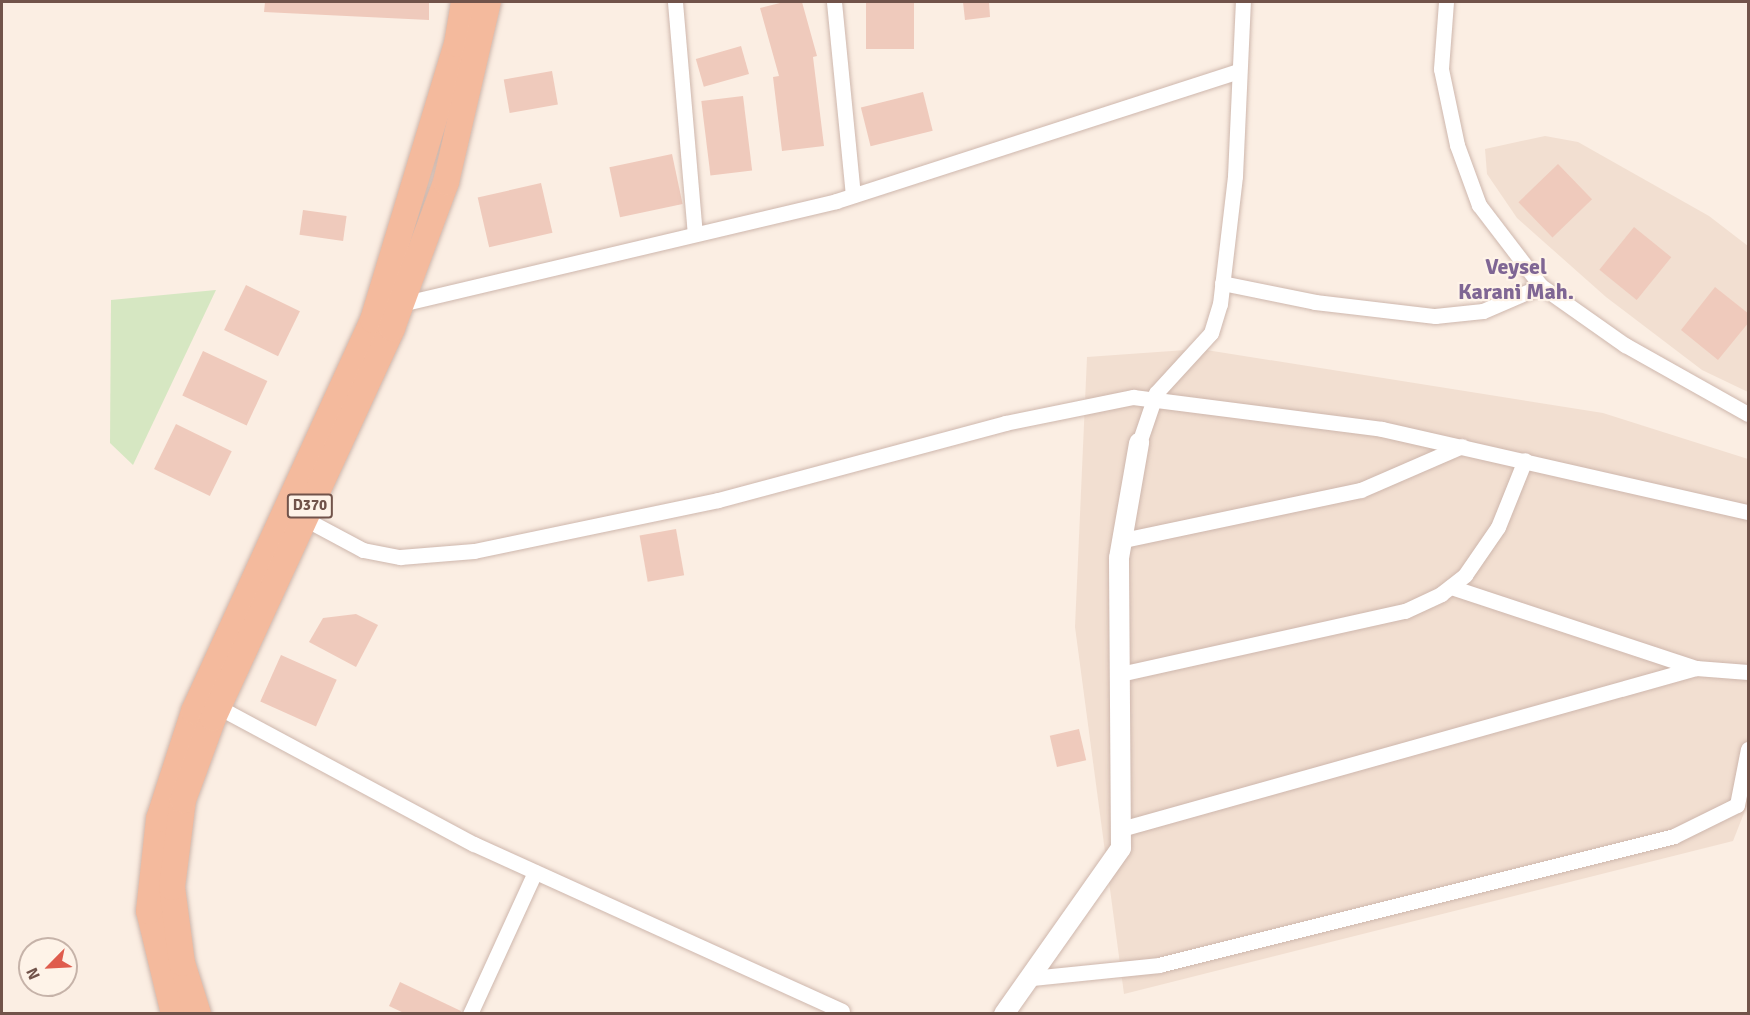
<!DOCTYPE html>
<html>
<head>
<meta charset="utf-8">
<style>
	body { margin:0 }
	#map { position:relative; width:1750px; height:1015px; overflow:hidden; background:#fbeee3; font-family:Signika,sans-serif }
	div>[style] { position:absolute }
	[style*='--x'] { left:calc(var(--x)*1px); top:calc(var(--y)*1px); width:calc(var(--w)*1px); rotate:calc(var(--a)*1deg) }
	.residential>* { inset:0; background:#f2dfd1 }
	.green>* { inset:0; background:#d6e7c2 }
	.building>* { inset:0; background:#efcabc; transform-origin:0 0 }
	.roads { filter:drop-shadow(0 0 2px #ceb7ad) drop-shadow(0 0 2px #ceb7ad) }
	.minor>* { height:15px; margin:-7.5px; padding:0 7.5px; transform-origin:7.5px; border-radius:7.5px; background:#fff }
	.tertiary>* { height:20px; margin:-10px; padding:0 10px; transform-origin:10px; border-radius:10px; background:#fff }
	.trunk>* { height:26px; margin:-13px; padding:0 13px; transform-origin:13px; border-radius:13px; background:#f4ba9d }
	span { translate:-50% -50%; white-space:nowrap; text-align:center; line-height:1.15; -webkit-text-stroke:4.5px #fef3e8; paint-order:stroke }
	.shield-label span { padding:2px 4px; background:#fef3e8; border:2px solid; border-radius:4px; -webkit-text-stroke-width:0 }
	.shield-label { font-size:15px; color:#71534a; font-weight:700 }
	.district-label { font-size:22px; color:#7f6694; font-weight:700 }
	.frame { position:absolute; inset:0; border:3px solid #71534a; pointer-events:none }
	.north { position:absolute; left:18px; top:937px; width:60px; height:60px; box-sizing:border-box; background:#fef3e8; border:2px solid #c6b3a9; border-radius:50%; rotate:246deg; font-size:16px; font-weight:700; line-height:24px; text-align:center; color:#71534a }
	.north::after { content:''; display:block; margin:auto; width:21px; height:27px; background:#df5c4d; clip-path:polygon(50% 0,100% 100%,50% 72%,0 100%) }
</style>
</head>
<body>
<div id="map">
	<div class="residential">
		<i style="clip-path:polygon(1545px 136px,1578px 142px,1709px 216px,1748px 246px,1748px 392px,1702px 370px,1606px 297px,1517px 218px,1487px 174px,1485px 149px)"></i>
		<i style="clip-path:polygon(1200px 349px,1603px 413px,1748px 459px,1748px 803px,1733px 841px,1124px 994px,1075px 627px,1087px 357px)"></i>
	</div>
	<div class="green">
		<i style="clip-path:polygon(216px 290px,133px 465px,110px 443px,111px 300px)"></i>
	</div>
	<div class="building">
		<i style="clip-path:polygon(265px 2px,429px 2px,429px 20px,264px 12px)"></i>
		<i style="clip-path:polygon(784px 2px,802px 2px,817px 56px,813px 57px,824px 146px,782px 151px,773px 77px,779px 76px,760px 8px)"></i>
		<i style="left:866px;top:2px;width:48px;height:47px"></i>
		<i style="clip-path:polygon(963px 2px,989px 2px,990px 17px,965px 20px)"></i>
		<i style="left:741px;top:46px;width:29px;height:47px;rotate:74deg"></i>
		<i style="left:552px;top:71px;width:34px;height:49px;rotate:80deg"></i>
		<i style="left:923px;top:92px;width:40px;height:64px;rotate:76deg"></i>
		<i style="left:743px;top:96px;width:75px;height:42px;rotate:83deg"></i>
		<i style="left:672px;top:154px;width:51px;height:64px;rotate:78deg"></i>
		<i style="left:1558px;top:164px;width:49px;height:55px;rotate:46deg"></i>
		<i style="left:541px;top:183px;width:51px;height:65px;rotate:77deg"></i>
		<i style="left:303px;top:210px;width:44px;height:25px;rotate:8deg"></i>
		<i style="left:1634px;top:227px;width:48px;height:55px;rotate:39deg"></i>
		<i style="left:246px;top:285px;width:60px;height:50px;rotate:26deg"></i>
		<i style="clip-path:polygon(1715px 287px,1749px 314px,1749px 322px,1718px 360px,1681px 330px)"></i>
		<i style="left:203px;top:351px;width:71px;height:49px;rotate:25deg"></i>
		<i style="left:176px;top:424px;width:62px;height:50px;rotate:26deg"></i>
		<i style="left:676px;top:529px;width:47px;height:37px;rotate:80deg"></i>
		<i style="clip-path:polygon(356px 614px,378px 625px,356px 667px,309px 642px,323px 618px)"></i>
		<i style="left:281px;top:655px;width:61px;height:51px;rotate:24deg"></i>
		<i style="left:1079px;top:729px;width:32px;height:30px;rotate:77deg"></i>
		<i style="clip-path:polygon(400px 982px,461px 1011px,460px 1014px,406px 1014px,389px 1006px)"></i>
	</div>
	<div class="roads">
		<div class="minor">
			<i style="--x:675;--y:2;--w:232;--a:85.1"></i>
			<i style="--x:834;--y:2;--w:194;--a:84.4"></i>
			<i style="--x:1446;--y:2;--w:67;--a:94.3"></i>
			<i style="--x:1441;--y:69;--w:78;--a:78.1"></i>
			<i style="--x:1457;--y:145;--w:64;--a:69.9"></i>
			<i style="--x:1479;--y:205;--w:102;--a:52.6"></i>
			<i style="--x:1541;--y:286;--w:103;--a:35.1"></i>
			<i style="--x:1625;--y:345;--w:141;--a:29.3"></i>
			<i style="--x:1222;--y:283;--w:95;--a:11.5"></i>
			<i style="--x:1315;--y:302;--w:121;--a:6.7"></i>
			<i style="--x:1435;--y:316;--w:48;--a:-5.9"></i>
			<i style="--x:1483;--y:311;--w:63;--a:-23.3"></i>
			<i style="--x:401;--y:304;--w:447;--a:-13.3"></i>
			<i style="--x:836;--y:201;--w:422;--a:-17.9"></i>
			<i style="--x:1139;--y:443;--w:53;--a:-71.2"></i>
			<i style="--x:1156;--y:393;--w:81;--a:-47.5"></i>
			<i style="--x:1211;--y:333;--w:30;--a:-73"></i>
			<i style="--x:1220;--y:304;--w:129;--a:-83.3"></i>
			<i style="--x:1235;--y:176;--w:174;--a:-87.4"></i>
			<i style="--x:305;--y:519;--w:66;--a:28.1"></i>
			<i style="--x:363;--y:550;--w:38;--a:11"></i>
			<i style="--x:400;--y:557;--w:74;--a:-4.6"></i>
			<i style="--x:474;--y:551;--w:249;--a:-11.8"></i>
			<i style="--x:718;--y:500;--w:297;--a:-15"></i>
			<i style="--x:1005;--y:423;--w:131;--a:-11.5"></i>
			<i style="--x:1133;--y:397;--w:251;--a:7.3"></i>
			<i style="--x:1382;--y:429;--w:375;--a:12.8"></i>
			<i style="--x:1123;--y:540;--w:243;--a:-11.9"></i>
			<i style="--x:1361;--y:490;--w:110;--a:-23.5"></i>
			<i style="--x:1451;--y:587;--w:258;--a:18.3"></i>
			<i style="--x:1120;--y:674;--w:292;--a:-12.5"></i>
			<i style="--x:1405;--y:611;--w:40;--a:-25"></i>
			<i style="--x:1441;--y:594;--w:31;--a:-38"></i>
			<i style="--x:1465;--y:575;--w:58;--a:-55.5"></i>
			<i style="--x:1498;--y:527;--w:72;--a:-68.1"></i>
			<i style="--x:218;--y:707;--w:290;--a:28.2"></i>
			<i style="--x:474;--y:844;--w:404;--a:24.4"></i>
			<i style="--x:1121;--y:829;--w:597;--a:-15.64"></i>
			<i style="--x:1696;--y:668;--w:52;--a:4.4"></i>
			<i style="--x:1032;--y:978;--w:128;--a:-5.8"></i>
			<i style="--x:1159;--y:965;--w:531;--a:-14.06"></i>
			<i style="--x:1674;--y:836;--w:70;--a:-26.2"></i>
			<i style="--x:1737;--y:805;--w:57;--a:-78.9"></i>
			<i style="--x:470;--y:1014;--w:156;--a:-65.4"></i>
		</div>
		<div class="tertiary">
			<i style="--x:1004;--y:1014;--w:203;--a:-54.8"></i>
			<i style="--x:1121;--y:848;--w:290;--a:-90.4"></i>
			<i style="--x:1119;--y:558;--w:117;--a:-80.1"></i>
		</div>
		<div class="trunk">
			<i style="--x:174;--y:1014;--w:106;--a:-103.6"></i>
			<i style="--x:149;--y:911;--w:93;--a:-83.8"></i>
			<i style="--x:159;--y:819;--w:114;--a:-72"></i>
			<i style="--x:194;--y:711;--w:430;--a:-65.4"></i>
			<i style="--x:373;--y:320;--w:288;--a:-73.1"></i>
			<i style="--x:457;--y:44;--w:43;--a:-80.5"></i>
			<i style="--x:198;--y:1014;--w:53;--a:-107.4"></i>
			<i style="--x:182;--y:963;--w:77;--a:-97.5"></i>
			<i style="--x:172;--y:887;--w:88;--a:-82.8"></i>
			<i style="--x:183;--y:800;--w:87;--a:-69.9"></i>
			<i style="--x:213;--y:718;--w:429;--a:-65.3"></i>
			<i style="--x:392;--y:328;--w:156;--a:-69.7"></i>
			<i style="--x:446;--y:182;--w:185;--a:-76.9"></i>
		</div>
	</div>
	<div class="shield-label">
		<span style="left:310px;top:506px">D370</span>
	</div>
	<div class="district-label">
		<span style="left:1516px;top:279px">Veysel<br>Karani Mah.</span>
	</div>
	<div class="frame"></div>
	<div class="north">N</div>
</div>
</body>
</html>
